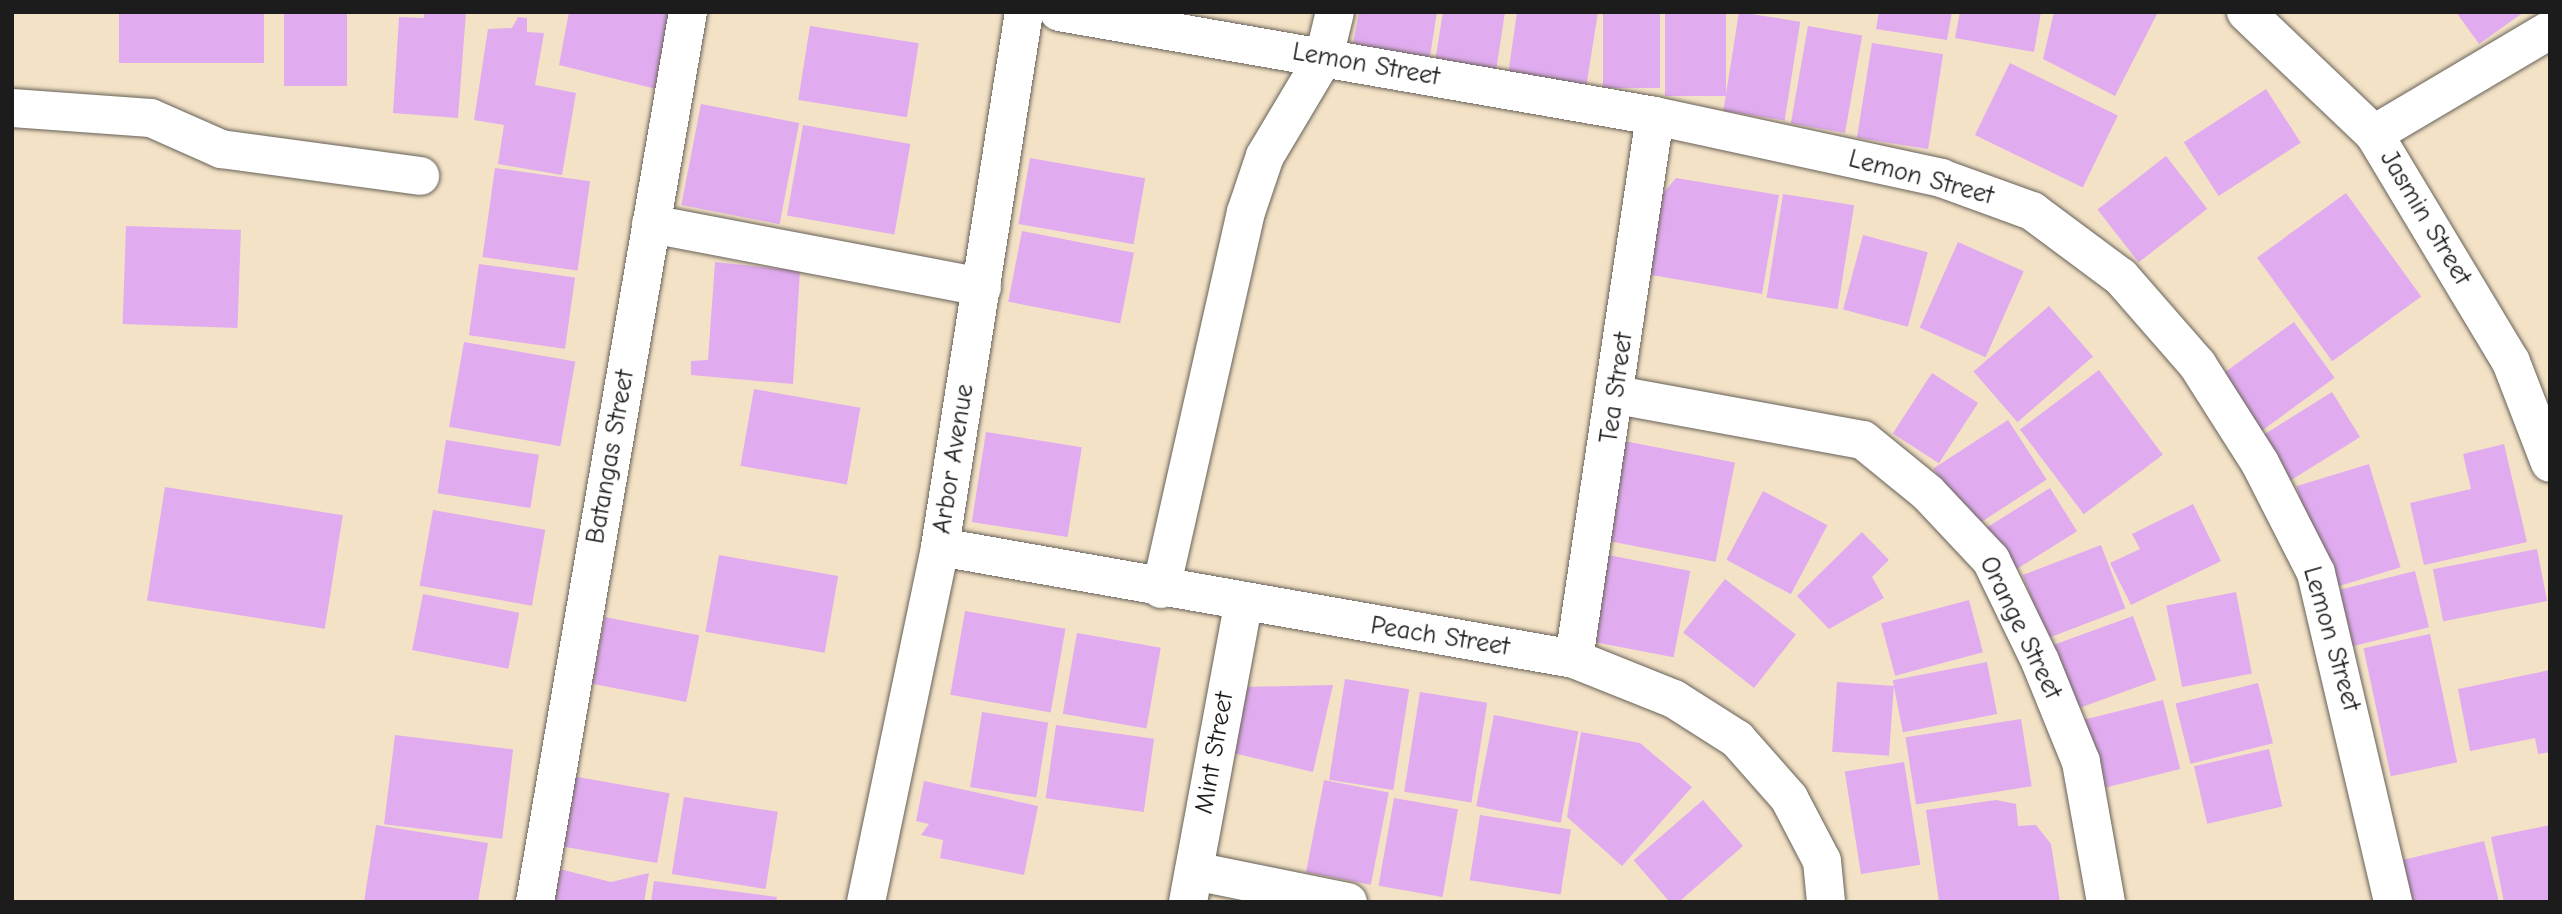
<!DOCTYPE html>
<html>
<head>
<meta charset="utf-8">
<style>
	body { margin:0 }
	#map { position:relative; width:2562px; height:914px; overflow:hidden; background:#f3e2c6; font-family:"Comic Neue",sans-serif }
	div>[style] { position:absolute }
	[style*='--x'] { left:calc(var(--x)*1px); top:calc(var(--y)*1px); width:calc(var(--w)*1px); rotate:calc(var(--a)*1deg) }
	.building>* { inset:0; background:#e0acef; transform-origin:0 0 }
	.roads { filter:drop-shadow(0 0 2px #676158) drop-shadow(0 0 2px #676158) }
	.minor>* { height:38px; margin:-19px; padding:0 19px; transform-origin:19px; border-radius:19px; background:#fff }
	span { translate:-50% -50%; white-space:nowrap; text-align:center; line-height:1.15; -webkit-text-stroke:5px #fff; paint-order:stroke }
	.street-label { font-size:26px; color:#1c1c1c }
	.frame { position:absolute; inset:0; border:14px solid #1c1c1c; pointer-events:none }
</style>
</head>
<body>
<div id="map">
	<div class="building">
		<i style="left:119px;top:12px;width:145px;height:51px"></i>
		<i style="left:284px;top:12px;width:63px;height:74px"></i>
		<i style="clip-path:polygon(424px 12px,466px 12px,458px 118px,393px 113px,399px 17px,424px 18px)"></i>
		<i style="clip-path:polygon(569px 12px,675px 12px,660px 90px,559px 65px)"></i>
		<i style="clip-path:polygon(1359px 12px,1437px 12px,1429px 62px,1352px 49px)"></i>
		<i style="clip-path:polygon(1443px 12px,1505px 12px,1496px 71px,1435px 62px)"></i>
		<i style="clip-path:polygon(1517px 12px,1598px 12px,1586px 88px,1508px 75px)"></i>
		<i style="left:1603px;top:12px;width:57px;height:76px"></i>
		<i style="left:1665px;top:12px;width:61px;height:84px"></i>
		<i style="left:1739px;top:12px;width:62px;height:100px;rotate:9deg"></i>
		<i style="clip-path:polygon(1879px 12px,1952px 12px,1947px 40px,1876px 29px)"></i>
		<i style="clip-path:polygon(1960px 12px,2041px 12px,2034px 52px,1955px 38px)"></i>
		<i style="clip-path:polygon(2054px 12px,2158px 12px,2115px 96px,2043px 59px)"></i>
		<i style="clip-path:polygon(2456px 12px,2524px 12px,2479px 44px)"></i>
		<i style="clip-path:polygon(518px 17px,527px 18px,527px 32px,544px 33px,535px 85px,576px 93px,562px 175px,498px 164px,504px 125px,474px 120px,488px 29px,512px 28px)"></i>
		<i style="left:810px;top:26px;width:110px;height:75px;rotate:9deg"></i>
		<i style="left:1808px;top:26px;width:55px;height:99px;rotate:10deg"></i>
		<i style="left:1872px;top:43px;width:72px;height:96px;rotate:9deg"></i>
		<i style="left:2010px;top:63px;width:120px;height:80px;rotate:26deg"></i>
		<i style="left:2266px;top:89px;width:64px;height:98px;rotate:57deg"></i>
		<i style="left:701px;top:104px;width:100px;height:103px;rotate:11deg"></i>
		<i style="left:803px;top:125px;width:109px;height:92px;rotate:10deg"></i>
		<i style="left:2166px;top:156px;width:67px;height:87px;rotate:52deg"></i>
		<i style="left:1030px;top:158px;width:117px;height:67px;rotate:10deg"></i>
		<i style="left:495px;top:168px;width:96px;height:90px;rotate:8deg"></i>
		<i style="clip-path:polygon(1676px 178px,1779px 195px,1762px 294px,1634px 272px,1644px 216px)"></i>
		<i style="left:2346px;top:193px;width:128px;height:110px;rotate:54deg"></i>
		<i style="left:1783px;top:194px;width:72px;height:105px;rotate:9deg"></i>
		<i style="left:126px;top:226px;width:115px;height:98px;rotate:2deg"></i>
		<i style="left:1022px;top:231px;width:114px;height:72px;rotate:11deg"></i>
		<i style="left:1863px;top:235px;width:67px;height:77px;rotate:15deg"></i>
		<i style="left:1958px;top:242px;width:72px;height:94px;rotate:24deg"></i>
		<i style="clip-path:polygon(715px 262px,800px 271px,793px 384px,691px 375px,691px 361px,708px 360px)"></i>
		<i style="left:479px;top:264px;width:97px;height:72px;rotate:8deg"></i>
		<i style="left:2049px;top:306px;width:67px;height:100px;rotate:49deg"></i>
		<i style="left:2294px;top:322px;width:69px;height:93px;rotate:54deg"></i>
		<i style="left:464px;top:342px;width:113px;height:86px;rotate:10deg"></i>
		<i style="left:2099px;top:370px;width:106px;height:99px;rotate:53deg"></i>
		<i style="left:1932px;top:373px;width:55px;height:72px;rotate:33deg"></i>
		<i style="left:754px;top:389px;width:108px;height:78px;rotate:10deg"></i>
		<i style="left:2332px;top:392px;width:53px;height:83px;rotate:58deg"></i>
		<i style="left:2008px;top:420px;width:71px;height:89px;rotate:57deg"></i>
		<i style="left:986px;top:432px;width:97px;height:91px;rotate:9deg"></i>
		<i style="left:446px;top:440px;width:94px;height:54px;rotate:9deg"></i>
		<i style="left:1624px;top:441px;width:113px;height:101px;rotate:11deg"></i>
		<i style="clip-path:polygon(2504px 444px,2527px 542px,2424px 565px,2410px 503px,2471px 489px,2463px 454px)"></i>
		<i style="left:2369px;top:464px;width:108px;height:76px;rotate:73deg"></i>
		<i style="left:165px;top:487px;width:180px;height:115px;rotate:9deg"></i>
		<i style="left:2050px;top:488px;width:51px;height:82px;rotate:58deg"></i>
		<i style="left:1763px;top:491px;width:73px;height:78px;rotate:28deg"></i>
		<i style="clip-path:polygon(2193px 504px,2221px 561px,2131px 605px,2110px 563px,2140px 549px,2132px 534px)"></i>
		<i style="left:433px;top:510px;width:114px;height:77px;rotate:10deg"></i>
		<i style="clip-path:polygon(1862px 532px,1889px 560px,1872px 577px,1884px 598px,1829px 629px,1797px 596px)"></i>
		<i style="left:2101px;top:545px;width:68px;height:84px;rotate:69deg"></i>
		<i style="left:2537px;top:549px;width:53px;height:106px;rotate:79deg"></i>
		<i style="left:1603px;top:554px;width:89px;height:88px;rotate:11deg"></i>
		<i style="left:719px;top:555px;width:121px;height:78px;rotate:10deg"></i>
		<i style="left:2415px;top:571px;width:58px;height:84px;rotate:76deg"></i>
		<i style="left:1725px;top:579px;width:90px;height:68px;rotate:38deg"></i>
		<i style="left:2236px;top:592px;width:83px;height:71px;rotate:79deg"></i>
		<i style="left:423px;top:594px;width:98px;height:57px;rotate:11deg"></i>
		<i style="left:1969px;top:600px;width:54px;height:91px;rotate:75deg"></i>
		<i style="left:965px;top:611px;width:102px;height:85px;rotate:10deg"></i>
		<i style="left:2133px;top:616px;width:68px;height:90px;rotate:70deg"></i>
		<i style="left:605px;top:617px;width:96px;height:68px;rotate:11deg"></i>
		<i style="left:1077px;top:633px;width:85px;height:82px;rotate:10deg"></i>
		<i style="left:2430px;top:634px;width:131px;height:68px;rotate:78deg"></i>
		<i style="left:1987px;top:662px;width:53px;height:96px;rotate:79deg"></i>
		<i style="clip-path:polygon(2550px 670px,2550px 752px,2538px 754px,2535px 738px,2470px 751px,2458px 689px)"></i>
		<i style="left:1345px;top:679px;width:65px;height:102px;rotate:9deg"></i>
		<i style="left:1837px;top:682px;width:57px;height:70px;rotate:4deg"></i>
		<i style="left:2258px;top:683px;width:62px;height:85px;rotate:76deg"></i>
		<i style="clip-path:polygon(1333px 685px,1313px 772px,1229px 752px,1244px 687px)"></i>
		<i style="left:1420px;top:692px;width:68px;height:101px;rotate:9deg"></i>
		<i style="left:2163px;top:700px;width:71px;height:90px;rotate:76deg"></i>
		<i style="left:982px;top:712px;width:67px;height:76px;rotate:9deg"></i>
		<i style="left:1494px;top:715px;width:86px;height:93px;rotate:11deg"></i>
		<i style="left:2021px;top:719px;width:68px;height:117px;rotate:81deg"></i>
		<i style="left:1056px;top:725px;width:99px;height:74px;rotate:8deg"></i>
		<i style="clip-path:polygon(1581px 732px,1640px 743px,1692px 787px,1622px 866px,1567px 817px)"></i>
		<i style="left:395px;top:735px;width:119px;height:90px;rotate:7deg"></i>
		<i style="left:2269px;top:749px;width:59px;height:77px;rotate:77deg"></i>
		<i style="left:1904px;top:762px;width:104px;height:60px;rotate:81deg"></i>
		<i style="left:572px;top:776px;width:99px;height:71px;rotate:10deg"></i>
		<i style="left:1324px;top:780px;width:66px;height:94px;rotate:11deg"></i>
		<i style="clip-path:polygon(924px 781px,1038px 806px,1024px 875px,940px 858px,943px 840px,921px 835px,929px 824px,916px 821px)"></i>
		<i style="left:684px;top:797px;width:95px;height:78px;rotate:9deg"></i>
		<i style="left:1394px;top:798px;width:65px;height:89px;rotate:10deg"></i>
		<i style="left:1703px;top:800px;width:61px;height:92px;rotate:49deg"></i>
		<i style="clip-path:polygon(1996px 800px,2016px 804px,2018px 826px,2036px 825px,2051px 844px,2060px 902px,1939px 902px,1926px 810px)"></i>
		<i style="left:1480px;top:815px;width:92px;height:66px;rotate:9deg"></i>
		<i style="clip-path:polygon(376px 825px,488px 843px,478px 902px,364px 902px)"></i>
		<i style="clip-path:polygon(2550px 825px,2550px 901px,2504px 902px,2491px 837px)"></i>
		<i style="clip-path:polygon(2484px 841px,2499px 902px,2408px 902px,2398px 861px)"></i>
		<i style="clip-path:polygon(560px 869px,611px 882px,649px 873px,644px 902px,554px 902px)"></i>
		<i style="clip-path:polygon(654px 881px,777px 897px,776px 902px,651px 902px)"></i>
	</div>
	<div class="roads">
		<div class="minor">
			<i style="--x:1059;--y:12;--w:605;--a:9.9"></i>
			<i style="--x:1655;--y:116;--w:293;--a:12.2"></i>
			<i style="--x:1941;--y:178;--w:97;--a:19.9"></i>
			<i style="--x:2032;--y:211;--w:111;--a:36.6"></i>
			<i style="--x:2121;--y:277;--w:116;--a:48.9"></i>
			<i style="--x:2197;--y:364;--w:117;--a:57.5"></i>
			<i style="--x:2260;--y:463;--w:123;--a:63"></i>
			<i style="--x:2316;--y:573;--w:338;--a:76.8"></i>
			<i style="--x:2246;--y:12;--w:177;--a:43.6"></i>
			<i style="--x:2374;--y:134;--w:266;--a:59"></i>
			<i style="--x:2511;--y:362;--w:108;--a:68.9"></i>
			<i style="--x:12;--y:108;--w:139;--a:4.1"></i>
			<i style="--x:151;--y:118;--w:77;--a:23.9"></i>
			<i style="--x:221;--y:149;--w:201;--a:7.7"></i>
			<i style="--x:2374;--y:134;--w:204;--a:-30.6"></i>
			<i style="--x:651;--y:224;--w:337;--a:10.8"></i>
			<i style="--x:1617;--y:395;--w:250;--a:10.4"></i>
			<i style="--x:1863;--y:440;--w:84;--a:39.2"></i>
			<i style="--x:1928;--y:493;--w:92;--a:46.8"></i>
			<i style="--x:1991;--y:560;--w:112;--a:64.1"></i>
			<i style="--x:2040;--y:661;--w:109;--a:67.9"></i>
			<i style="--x:2081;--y:762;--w:142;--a:79.9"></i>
			<i style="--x:940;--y:547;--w:644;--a:10.02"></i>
			<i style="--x:1574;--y:659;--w:108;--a:21.8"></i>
			<i style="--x:1674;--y:699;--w:75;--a:32.4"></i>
			<i style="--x:1737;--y:739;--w:79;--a:48.6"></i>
			<i style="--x:1789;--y:798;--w:71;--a:62.4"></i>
			<i style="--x:1822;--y:861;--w:41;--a:84.4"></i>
			<i style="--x:1161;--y:589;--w:386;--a:-77.3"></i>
			<i style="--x:1246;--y:212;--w:59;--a:-71.3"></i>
			<i style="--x:1265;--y:156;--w:115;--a:-59.2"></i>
			<i style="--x:1324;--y:57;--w:46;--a:-76.3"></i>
			<i style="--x:1574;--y:659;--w:549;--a:-81.52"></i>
			<i style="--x:1194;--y:871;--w:157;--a:11.4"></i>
			<i style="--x:535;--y:902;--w:903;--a:-80.25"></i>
			<i style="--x:866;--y:902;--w:363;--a:-78.2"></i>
			<i style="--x:940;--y:547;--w:542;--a:-81.08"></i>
			<i style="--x:1188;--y:902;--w:302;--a:-79.5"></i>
		</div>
	</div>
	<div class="street-label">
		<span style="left:1366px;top:65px;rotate:10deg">Lemon Street</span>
		<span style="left:1921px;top:178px;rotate:15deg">Lemon Street</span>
		<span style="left:2425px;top:218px;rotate:59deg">Jasmin Street</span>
		<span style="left:1617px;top:388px;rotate:-82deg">Tea Street</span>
		<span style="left:611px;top:457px;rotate:-80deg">Batangas Street</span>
		<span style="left:954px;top:459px;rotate:-81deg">Arbor Avenue</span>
		<span style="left:2020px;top:628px;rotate:64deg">Orange Street</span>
		<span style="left:1440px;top:637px;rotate:9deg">Peach Street</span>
		<span style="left:2331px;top:639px;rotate:74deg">Lemon Street</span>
		<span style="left:1215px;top:753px;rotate:-80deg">Mint Street</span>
	</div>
	<div class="frame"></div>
</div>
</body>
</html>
